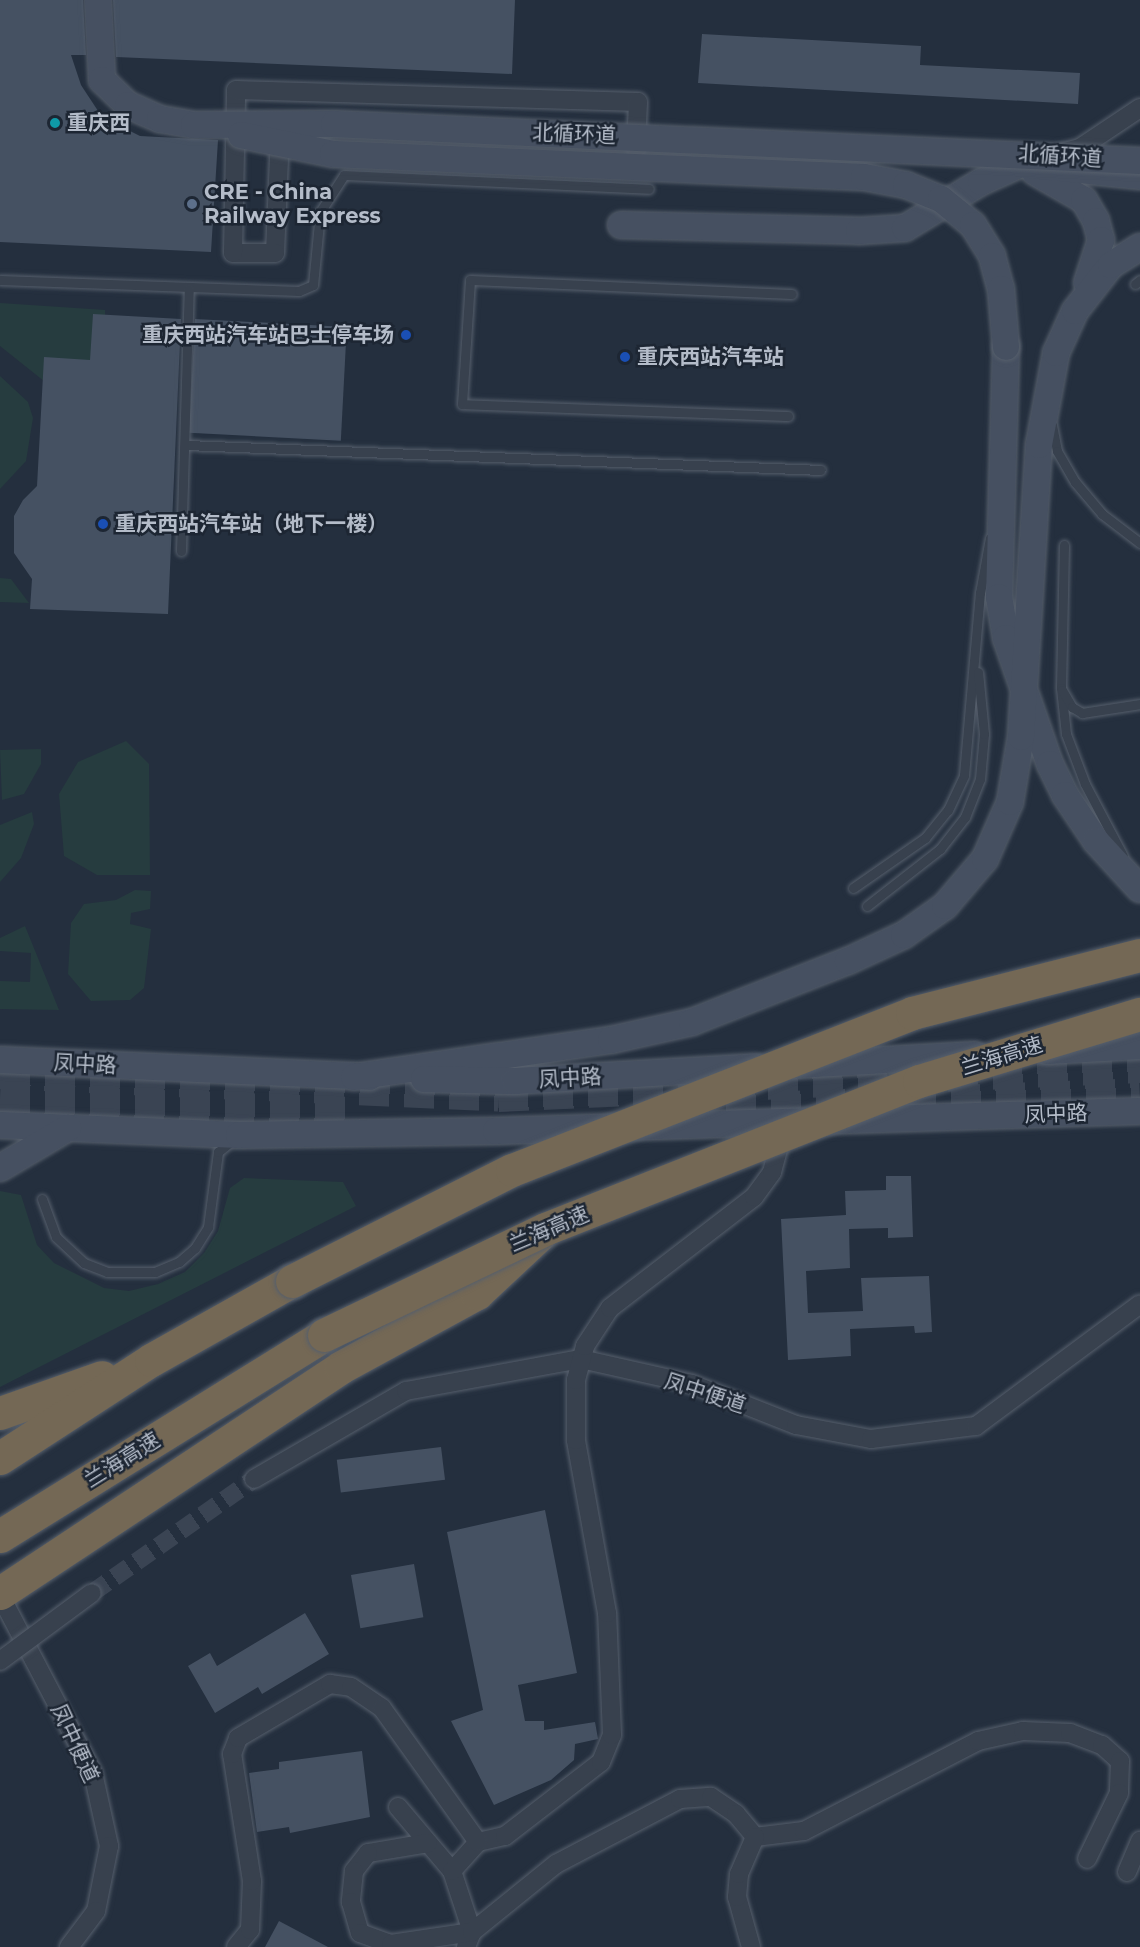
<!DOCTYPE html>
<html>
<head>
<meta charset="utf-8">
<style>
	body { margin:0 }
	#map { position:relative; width:1140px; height:1947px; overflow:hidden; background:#242f3e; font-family:Montserrat,"Noto Sans SC",sans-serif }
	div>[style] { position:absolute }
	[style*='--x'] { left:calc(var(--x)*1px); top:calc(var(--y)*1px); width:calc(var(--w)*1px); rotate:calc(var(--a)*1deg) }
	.green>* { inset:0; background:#263c3f }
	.building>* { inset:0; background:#455162; transform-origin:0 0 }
	.street-tunnel>* { height:18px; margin-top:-9px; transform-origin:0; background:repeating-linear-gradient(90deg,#3a4453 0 18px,transparent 0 27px) }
	.primary-tunnel>* { height:30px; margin-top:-15px; transform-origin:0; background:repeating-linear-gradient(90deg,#3a4453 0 30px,transparent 0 45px) }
	.roads { filter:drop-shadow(0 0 2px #565f6c) drop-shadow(0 0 2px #565f6c) }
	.lane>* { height:9px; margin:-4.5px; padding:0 4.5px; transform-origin:4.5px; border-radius:4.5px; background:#38414e }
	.street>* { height:18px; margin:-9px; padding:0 9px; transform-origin:9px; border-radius:9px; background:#38414e }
	.secondary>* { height:26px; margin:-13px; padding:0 13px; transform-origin:13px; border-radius:13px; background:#465061 }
	.highway>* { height:33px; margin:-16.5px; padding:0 16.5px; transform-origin:16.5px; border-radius:16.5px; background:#746855 }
	.bridges { filter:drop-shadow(0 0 2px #565f6c) drop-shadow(0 0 2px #565f6c) }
	.street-bridge>* { height:18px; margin:-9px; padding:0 9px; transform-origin:9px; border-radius:9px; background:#38414e }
	.secondary-bridge>* { height:26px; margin:-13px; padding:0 13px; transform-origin:13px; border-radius:13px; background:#465061 }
	.highway-bridge>* { height:33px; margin:-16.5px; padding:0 16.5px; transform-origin:16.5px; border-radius:16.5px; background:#746855 }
	.dots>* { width:16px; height:16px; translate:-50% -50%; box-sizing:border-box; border:3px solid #1d2633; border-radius:50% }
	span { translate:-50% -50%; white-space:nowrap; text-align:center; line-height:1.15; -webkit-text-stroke:5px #1d2633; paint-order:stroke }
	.poi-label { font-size:21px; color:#b4bcc9; font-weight:700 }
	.left { translate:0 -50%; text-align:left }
	.right { translate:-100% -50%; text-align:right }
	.street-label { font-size:21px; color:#b4bcc9 }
</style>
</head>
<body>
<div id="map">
	<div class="green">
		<i style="clip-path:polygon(0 303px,105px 310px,105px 350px,69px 401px,0 346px)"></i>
		<i style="clip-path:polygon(0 376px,28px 402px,33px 418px,26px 461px,0 489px)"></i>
		<i style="clip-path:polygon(0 578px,11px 579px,29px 603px,0 602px)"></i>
		<i style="clip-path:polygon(126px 741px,149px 764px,150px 875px,97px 875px,64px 856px,59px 794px,78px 762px)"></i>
		<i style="clip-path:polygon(41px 749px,41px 764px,24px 794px,2px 800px,0 750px)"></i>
		<i style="clip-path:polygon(32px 812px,34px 824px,21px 858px,0 882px,0 825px)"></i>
		<i style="clip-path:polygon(135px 890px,151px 891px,150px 909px,131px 913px,130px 924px,151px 929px,144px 988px,130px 1000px,91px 1001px,68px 974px,71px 923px,84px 904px,116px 900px)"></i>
		<i style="clip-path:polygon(25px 926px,59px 1010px,0 1009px,0 981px,30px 982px,31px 953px,0 951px,0 938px)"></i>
		<i style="clip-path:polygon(244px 1178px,343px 1182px,356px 1206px,0 1387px,0 1191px,21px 1195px,37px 1245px,54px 1263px,104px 1288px,129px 1291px,158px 1284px,185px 1272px,204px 1253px,218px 1231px,230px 1188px)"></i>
	</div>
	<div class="building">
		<i style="clip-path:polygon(0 0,83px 0,86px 55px,71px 55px,81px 85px,102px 117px,140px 136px,218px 140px,211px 252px,0 242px)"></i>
		<i style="clip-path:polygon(113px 0,515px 0,512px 74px,116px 57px)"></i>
		<i style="clip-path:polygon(702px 34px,921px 46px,920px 65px,1080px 73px,1078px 104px,698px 83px)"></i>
		<i style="clip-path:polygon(93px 314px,181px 319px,168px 614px,30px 609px,32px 579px,14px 553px,14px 516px,23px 500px,37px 486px,44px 357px,90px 360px)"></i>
		<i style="left:195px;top:319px;width:152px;height:114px;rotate:3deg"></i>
		<i style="clip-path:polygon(886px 1176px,911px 1176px,913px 1237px,888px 1238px,888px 1228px,849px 1229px,850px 1268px,806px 1271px,808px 1313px,863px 1311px,861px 1278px,929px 1276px,932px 1332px,915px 1333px,914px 1326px,850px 1329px,851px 1356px,788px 1360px,781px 1219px,846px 1215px,845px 1191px,886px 1190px)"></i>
		<i style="left:441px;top:1447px;width:33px;height:105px;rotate:83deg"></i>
		<i style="clip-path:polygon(545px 1510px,577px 1673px,518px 1685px,525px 1721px,544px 1721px,544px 1730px,595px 1722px,598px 1739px,575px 1744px,574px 1760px,551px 1780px,494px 1805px,451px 1721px,483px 1710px,447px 1532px)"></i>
		<i style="left:414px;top:1564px;width:54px;height:64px;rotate:80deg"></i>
		<i style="clip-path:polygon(305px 1613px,329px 1654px,262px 1694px,258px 1687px,215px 1713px,188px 1666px,210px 1653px,217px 1666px)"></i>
		<i style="clip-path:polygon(362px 1751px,370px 1817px,290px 1833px,289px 1827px,257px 1832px,249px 1773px,279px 1769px,279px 1762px)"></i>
		<i style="clip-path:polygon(279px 1921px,328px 1947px,265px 1947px)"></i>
	</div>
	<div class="street-tunnel">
		<i style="--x:92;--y:1593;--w:198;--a:-35.1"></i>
	</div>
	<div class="primary-tunnel">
		<i style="--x:0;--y:1074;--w:499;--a:2.6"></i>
		<i style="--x:498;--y:1097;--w:643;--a:-2.59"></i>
		<i style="--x:0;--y:1099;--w:360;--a:2.1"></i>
		<i style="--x:681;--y:1110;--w:459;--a:-2.1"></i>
	</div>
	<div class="roads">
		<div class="lane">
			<i style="--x:0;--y:280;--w:299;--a:2.1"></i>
			<i style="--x:299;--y:291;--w:15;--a:-23"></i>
			<i style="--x:313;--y:285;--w:73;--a:-84.5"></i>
			<i style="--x:320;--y:212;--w:44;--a:-57"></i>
			<i style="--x:344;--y:175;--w:305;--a:2.6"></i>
			<i style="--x:1135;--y:284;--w:6;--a:-39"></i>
			<i style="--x:788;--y:416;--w:326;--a:-177.9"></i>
			<i style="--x:462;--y:404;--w:124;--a:-86.3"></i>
			<i style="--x:470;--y:280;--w:322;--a:2.5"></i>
			<i style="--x:1052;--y:425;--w:26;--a:79"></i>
			<i style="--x:1057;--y:451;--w:36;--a:60"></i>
			<i style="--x:1075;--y:482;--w:42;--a:49.8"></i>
			<i style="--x:1102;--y:514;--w:48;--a:37.3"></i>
			<i style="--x:186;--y:445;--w:635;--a:2.25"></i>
			<i style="--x:1064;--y:545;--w:143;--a:91.2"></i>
			<i style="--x:1061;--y:688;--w:46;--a:83.8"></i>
			<i style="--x:1066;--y:734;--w:53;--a:69.2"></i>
			<i style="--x:1085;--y:784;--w:81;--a:62.2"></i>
			<i style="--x:181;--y:551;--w:263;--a:-88.3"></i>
			<i style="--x:1062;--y:690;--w:20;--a:60"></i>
			<i style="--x:1072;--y:707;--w:12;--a:31"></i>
			<i style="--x:1082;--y:713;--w:59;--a:-8.8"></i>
			<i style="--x:853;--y:888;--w:88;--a:-34.8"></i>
			<i style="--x:925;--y:838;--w:36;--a:-51"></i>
			<i style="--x:948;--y:810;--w:38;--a:-65"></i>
			<i style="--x:964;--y:775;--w:183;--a:-85"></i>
			<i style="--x:980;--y:593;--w:56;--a:-79.7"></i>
			<i style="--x:867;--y:906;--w:93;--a:-38"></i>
			<i style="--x:940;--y:849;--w:41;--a:-52"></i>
			<i style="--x:965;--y:817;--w:41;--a:-68.5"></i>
			<i style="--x:980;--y:779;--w:45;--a:-84.9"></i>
			<i style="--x:984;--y:734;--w:62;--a:-95.5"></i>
			<i style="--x:42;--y:1199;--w:40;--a:69.8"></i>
			<i style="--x:56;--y:1237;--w:38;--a:43"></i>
			<i style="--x:84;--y:1263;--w:25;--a:21"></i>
			<i style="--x:107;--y:1272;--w:48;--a:0"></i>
			<i style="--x:155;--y:1272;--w:26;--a:-23"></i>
			<i style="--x:179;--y:1262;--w:21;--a:-41"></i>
			<i style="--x:195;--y:1248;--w:25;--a:-58"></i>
			<i style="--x:208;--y:1227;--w:76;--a:-82.4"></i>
			<i style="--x:218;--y:1152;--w:19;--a:-39"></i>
		</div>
		<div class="street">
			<i style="--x:280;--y:134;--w:119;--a:92.4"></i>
			<i style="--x:275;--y:253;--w:42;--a:180"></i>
			<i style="--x:233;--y:253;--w:163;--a:-88.9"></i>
			<i style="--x:236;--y:90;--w:402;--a:1.7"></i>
			<i style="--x:638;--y:102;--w:46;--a:92.5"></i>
			<i style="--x:1061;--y:153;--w:20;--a:-15"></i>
			<i style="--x:1080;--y:148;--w:72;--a:-33.7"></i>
			<i style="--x:254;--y:1479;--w:176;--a:-30.1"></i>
			<i style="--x:406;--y:1391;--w:178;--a:-10.4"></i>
			<i style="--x:581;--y:1359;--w:114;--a:12.7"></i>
			<i style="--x:692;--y:1384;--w:112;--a:21.5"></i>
			<i style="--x:796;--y:1425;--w:76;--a:10.6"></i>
			<i style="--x:871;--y:1439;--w:106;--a:-7.1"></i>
			<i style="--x:976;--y:1426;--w:204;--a:-36.6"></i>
			<i style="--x:0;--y:1595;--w:201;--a:62.4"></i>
			<i style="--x:93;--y:1773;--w:75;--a:77.6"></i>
			<i style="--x:109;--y:1846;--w:66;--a:101.3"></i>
			<i style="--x:96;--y:1911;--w:45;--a:126.9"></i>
			<i style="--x:398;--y:1807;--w:84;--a:49.8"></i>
			<i style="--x:452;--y:1871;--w:64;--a:71.8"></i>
			<i style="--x:472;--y:1932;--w:16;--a:112"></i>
			<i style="--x:755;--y:1837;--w:49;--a:-7"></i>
			<i style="--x:804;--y:1831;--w:196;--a:-27.3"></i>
			<i style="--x:978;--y:1741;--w:46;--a:-12.5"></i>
			<i style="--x:1023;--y:1731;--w:47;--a:2.4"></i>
			<i style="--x:1070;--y:1733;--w:34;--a:21"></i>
			<i style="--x:1102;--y:1745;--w:24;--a:42"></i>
			<i style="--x:1120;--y:1761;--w:32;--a:92"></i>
			<i style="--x:1119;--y:1793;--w:73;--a:115.9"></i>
			<i style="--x:428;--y:1843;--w:61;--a:170.5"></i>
			<i style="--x:368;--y:1853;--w:23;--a:128"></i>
			<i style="--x:354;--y:1871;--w:31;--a:96"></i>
			<i style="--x:351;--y:1902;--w:32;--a:74"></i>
			<i style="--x:360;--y:1933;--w:33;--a:20"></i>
			<i style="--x:391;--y:1944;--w:82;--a:-8.4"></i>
			<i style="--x:472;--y:1932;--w:108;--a:-39"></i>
			<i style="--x:556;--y:1864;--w:140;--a:-27.7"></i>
			<i style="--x:680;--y:1799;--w:31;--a:-4"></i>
			<i style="--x:711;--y:1797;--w:30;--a:34"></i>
			<i style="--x:736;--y:1814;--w:30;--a:50"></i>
			<i style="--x:452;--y:1871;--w:39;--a:-48"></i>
			<i style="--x:478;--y:1842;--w:28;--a:-13"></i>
			<i style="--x:505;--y:1836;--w:121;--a:-37.6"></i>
			<i style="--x:601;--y:1762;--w:29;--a:-68"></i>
			<i style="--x:612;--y:1735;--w:122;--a:-92.3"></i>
			<i style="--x:607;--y:1613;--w:176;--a:-100.2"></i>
			<i style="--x:576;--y:1440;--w:60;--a:-90"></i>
			<i style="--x:576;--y:1380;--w:35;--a:-75"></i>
			<i style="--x:585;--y:1346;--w:45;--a:-56.7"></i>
			<i style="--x:610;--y:1308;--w:182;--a:-37.6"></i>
			<i style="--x:754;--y:1197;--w:31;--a:-54"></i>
			<i style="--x:772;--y:1172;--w:42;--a:-75"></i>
			<i style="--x:1127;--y:1872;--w:34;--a:-67"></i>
			<i style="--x:236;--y:1947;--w:22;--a:-51"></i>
			<i style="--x:250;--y:1930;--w:49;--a:-87.7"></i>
			<i style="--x:252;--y:1881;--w:129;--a:-98.9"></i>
			<i style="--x:232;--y:1754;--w:17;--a:-69"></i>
			<i style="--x:238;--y:1738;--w:107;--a:-30.4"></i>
			<i style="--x:330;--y:1684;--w:21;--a:8"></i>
			<i style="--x:351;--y:1687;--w:37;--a:34"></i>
			<i style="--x:382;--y:1708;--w:165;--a:54.4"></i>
			<i style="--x:751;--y:1947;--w:52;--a:-105.6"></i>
			<i style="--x:737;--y:1897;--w:23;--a:-85"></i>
			<i style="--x:739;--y:1874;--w:40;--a:-66.6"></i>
		</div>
		<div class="secondary">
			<i style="--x:1035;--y:172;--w:56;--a:29.7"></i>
			<i style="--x:1084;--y:200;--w:24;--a:60"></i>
			<i style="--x:1096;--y:221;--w:20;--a:75"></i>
			<i style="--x:1101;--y:240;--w:45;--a:108"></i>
			<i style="--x:621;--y:225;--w:238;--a:1.4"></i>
			<i style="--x:859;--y:231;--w:46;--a:-3.7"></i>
			<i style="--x:905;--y:228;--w:89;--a:-31.2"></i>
			<i style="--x:981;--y:182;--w:44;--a:-24.2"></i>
			<i style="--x:1021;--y:164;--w:120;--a:5.8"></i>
			<i style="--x:1006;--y:347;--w:250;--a:91.6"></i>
			<i style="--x:999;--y:597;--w:42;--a:80.3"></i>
			<i style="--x:1006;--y:638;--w:133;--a:70.8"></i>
			<i style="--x:1050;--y:764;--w:34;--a:64"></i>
			<i style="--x:1065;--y:795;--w:55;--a:56"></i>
			<i style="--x:1096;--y:841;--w:65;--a:47.5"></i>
			<i style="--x:1047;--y:1051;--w:93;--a:-3.1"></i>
			<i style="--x:0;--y:1060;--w:370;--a:2.6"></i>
			<i style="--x:796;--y:1065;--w:179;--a:-3.2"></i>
			<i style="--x:354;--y:1077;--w:260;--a:-8.2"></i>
			<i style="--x:611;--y:1040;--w:83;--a:-12.5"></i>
			<i style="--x:692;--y:1022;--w:168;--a:-21.4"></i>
			<i style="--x:848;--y:961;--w:62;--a:-24.9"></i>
			<i style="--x:904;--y:935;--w:50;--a:-35.3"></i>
			<i style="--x:945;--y:906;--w:62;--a:-49.6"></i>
			<i style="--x:985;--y:859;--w:62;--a:-66.3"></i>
			<i style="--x:1010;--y:802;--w:66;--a:-80.4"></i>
			<i style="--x:1021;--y:737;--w:293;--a:-86.5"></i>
			<i style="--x:1039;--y:445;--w:94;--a:-79.5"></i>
			<i style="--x:1056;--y:353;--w:46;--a:-65.7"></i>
			<i style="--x:1075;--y:311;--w:58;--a:-52"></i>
			<i style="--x:1111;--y:265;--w:34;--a:-32"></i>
			<i style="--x:424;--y:1079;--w:91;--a:1.3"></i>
			<i style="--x:515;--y:1081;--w:241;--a:-3.3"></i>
			<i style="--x:0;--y:1125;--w:239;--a:2.4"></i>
			<i style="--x:239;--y:1135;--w:257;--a:-0.9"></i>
			<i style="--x:496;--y:1131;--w:644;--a:-1.78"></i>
			<i style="--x:0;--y:1168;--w:79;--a:-30.5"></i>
		</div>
		<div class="highway">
			<i style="--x:0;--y:1413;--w:108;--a:-19.4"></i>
			<i style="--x:0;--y:1458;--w:180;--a:-33"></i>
			<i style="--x:151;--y:1360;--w:162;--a:-29.3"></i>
			<i style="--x:0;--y:1536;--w:381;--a:-31.8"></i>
			<i style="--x:0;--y:1593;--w:409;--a:-33.5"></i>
			<i style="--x:341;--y:1367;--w:155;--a:-28.6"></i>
			<i style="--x:477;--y:1293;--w:85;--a:-43.1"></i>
		</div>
	</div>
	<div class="bridges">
		<div class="street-bridge">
			<i style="--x:0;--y:1661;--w:114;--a:-36.5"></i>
		</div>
		<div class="secondary-bridge">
			<i style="--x:98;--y:0;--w:80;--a:87.1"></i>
			<i style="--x:102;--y:80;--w:36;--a:44"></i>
			<i style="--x:128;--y:105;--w:35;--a:24"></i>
			<i style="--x:160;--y:119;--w:35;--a:10"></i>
			<i style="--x:194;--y:125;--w:140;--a:-0.4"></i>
			<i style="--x:334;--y:124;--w:807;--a:2.63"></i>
			<i style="--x:241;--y:135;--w:94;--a:11.7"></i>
			<i style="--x:333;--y:154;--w:531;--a:2.48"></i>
			<i style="--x:864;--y:177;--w:43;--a:10.8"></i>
			<i style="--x:906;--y:185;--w:38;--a:22"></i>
			<i style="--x:941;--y:199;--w:41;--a:39.1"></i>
			<i style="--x:973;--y:225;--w:36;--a:58"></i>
			<i style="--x:992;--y:256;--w:34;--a:75"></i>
			<i style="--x:1001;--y:289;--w:58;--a:85.1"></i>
		</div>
		<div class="highway-bridge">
			<i style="--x:292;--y:1281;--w:246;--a:-26.8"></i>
			<i style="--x:512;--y:1170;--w:430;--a:-21.4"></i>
			<i style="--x:912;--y:1013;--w:235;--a:-14.3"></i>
			<i style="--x:324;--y:1335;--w:245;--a:-25.6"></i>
			<i style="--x:545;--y:1229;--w:402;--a:-21.6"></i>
			<i style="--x:919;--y:1081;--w:231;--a:-16.9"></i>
		</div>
	</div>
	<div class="dots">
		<i style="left:55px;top:123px;background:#0f9aa8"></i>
		<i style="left:192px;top:204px;background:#5c6f8a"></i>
		<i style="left:406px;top:335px;background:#1a4fb4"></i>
		<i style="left:625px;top:357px;background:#1a4fb4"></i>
		<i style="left:103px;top:524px;background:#1a4fb4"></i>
	</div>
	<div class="poi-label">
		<span class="left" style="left:67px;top:123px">重庆西</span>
		<span class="left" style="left:204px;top:204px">CRE - China<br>Railway Express</span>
		<span class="right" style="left:394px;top:335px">重庆西站汽车站巴士停车场</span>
		<span class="left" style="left:637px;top:357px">重庆西站汽车站</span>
		<span class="left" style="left:115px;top:524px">重庆西站汽车站（地下一楼）</span>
	</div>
	<div class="street-label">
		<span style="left:574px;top:134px;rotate:2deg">北循环道</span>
		<span style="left:1060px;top:156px;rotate:4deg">北循环道</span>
		<span style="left:1002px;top:1056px;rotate:-17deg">兰海高速</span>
		<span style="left:85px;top:1064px;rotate:3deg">凤中路</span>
		<span style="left:570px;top:1078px;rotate:-3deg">凤中路</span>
		<span style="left:1056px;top:1114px;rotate:-2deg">凤中路</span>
		<span style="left:549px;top:1229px;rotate:-23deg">兰海高速</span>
		<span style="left:705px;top:1393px;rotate:18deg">凤中便道</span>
		<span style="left:122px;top:1460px;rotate:-32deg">兰海高速</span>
		<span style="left:75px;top:1743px;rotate:65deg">凤中便道</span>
	</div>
</div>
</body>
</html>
